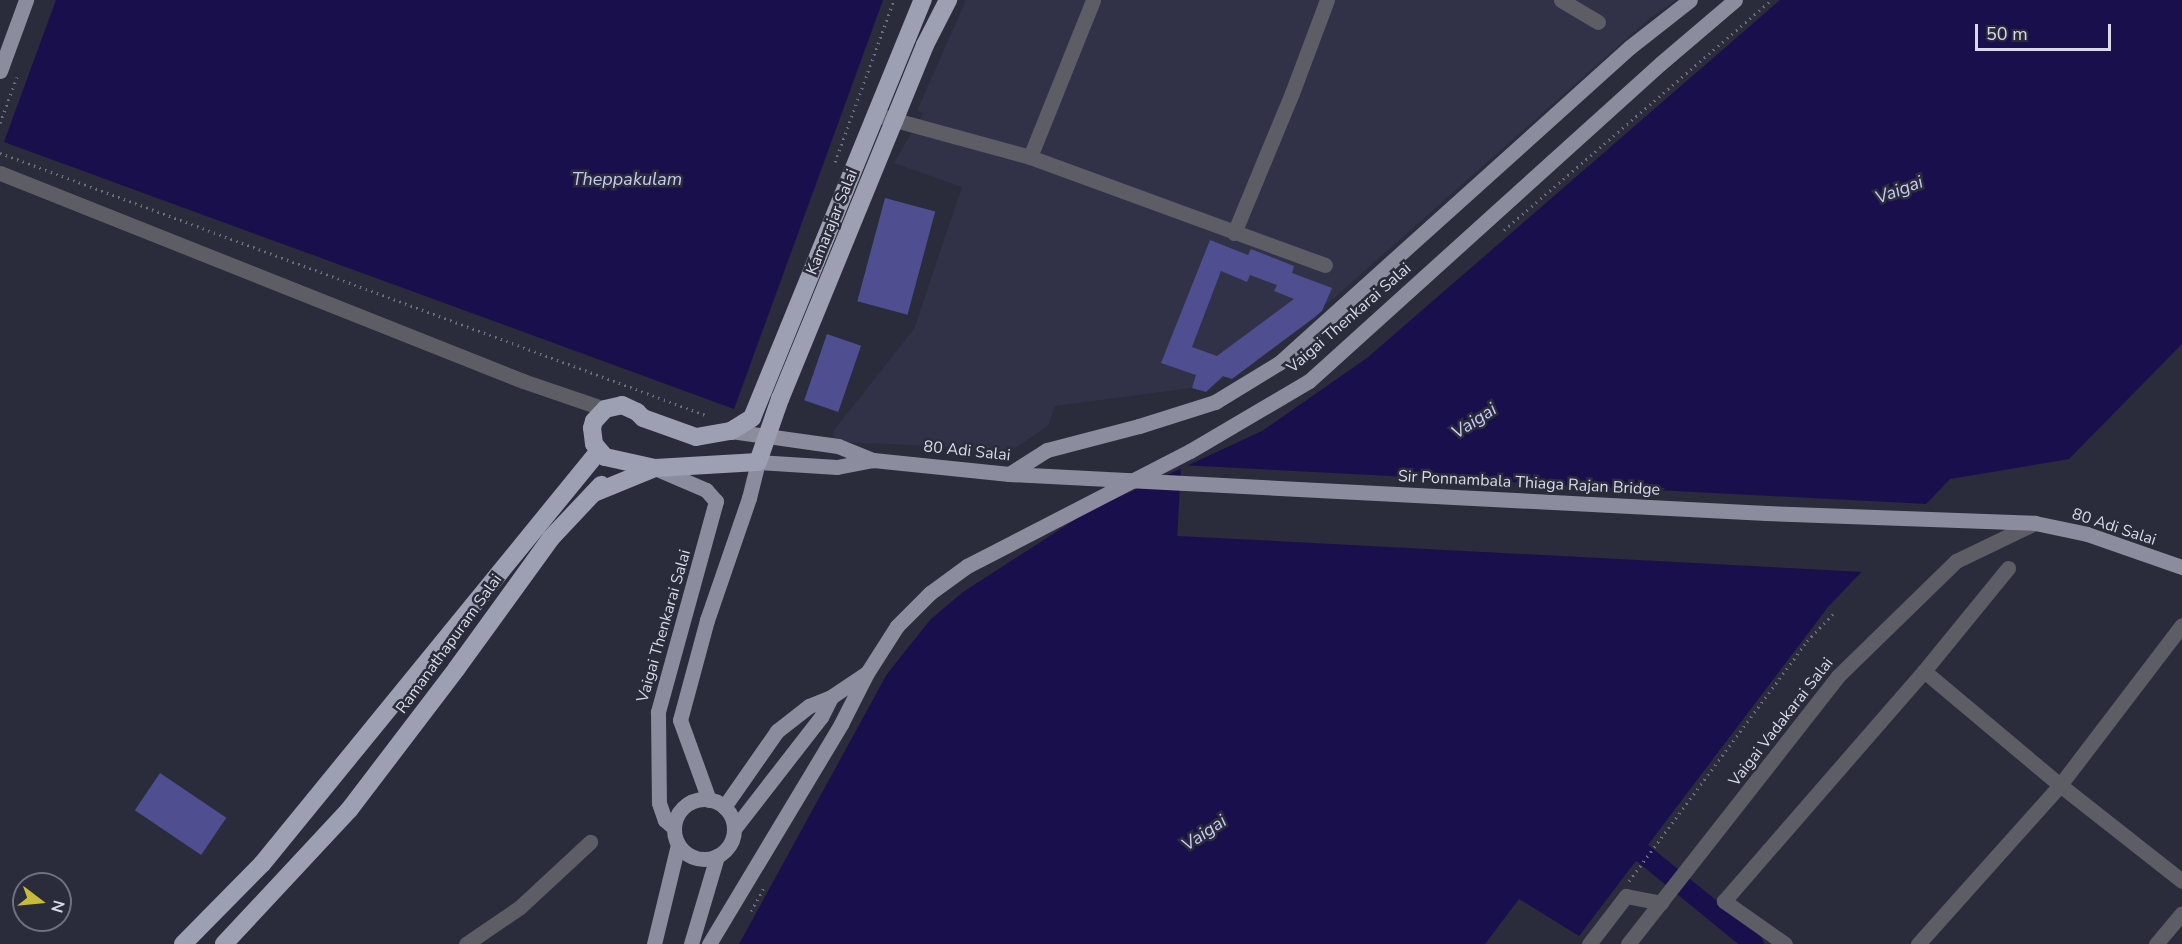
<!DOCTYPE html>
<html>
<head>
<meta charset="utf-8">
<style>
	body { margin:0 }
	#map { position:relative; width:2182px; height:944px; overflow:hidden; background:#2a2b3b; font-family:"Nunito Sans",sans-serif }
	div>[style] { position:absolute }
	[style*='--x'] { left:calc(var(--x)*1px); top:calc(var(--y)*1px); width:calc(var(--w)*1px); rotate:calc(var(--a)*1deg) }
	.built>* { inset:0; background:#313248 }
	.water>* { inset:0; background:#1a0f4d }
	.pier>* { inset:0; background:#2a2b3b; transform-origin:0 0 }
	.canal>* { height:20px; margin:-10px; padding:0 10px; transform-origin:10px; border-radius:10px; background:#1a0f4d }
	.building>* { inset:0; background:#4f4e90; transform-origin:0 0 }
	.path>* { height:3px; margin-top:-1.5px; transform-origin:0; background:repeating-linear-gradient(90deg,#6d6e7d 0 1.5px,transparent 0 6px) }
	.minor>* { height:15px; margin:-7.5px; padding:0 7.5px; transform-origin:7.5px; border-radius:7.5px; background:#5c5d65 }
	.major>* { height:15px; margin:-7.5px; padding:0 7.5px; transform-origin:7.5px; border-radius:7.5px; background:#8b8c9d }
	.major>.ring { margin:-7.5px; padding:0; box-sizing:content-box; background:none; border:15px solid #8b8c9d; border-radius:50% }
	.highway>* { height:18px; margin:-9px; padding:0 9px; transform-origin:9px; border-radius:9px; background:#9d9fb3 }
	span { translate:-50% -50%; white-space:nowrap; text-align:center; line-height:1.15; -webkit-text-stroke:5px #2a2b3b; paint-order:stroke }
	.street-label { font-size:16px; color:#d9dae5 }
	.water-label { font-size:18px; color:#c7caf1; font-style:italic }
	.north { position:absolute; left:12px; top:872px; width:60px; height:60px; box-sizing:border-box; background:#2a2b3b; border:2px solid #70717f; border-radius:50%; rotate:106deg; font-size:16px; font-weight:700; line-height:24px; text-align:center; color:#d9dae5 }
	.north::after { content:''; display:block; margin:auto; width:21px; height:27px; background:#caba3a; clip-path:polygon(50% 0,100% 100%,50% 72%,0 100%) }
	.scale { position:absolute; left:1975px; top:24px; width:136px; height:27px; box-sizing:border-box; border:3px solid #d9dae5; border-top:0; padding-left:8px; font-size:18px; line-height:21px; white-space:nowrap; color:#d9dae5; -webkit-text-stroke:4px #2a2b3b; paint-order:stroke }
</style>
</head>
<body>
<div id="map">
	<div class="built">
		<i style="clip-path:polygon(966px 0,1676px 0,1650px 18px,1335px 297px,1214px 385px,1055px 406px,1048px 426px,1012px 450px,846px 442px,833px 437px,834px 430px,914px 329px,962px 187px,894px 163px,923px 113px,917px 111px)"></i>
	</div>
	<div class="water">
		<i style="clip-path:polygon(56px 0,883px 0,734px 409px,4px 142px)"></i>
		<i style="clip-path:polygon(1780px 0,2182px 0,2182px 344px,2069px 459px,1950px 479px,1828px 607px,1579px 936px,1519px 899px,1485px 944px,739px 944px,887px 674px,930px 620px,963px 592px,1087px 512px,1262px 431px,1367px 358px)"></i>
	</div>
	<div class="pier">
		<i style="left:1181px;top:465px;width:751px;height:71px;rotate:3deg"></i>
	</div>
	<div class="canal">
		<i style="--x:1620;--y:838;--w:24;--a:33"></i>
		<i style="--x:1640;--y:851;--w:147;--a:39.2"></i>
	</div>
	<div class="building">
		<i style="left:885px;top:198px;width:52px;height:107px;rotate:15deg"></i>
		<i style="clip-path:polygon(evenodd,1210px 240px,1248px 255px,1251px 249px,1294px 266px,1292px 273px,1332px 288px,1322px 311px,1315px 317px,1232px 379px,1223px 376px,1206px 392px,1192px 388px,1196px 375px,1161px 363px,1210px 240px,1221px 271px,1247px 282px,1250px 275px,1277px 285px,1274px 291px,1294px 299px,1217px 356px,1192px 347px,1221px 271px)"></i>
		<i style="left:827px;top:334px;width:36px;height:70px;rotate:19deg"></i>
		<i style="left:160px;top:773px;width:80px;height:45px;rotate:34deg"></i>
	</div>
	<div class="path">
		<i style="--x:0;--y:123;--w:49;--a:-69.7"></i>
		<i style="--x:0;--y:153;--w:755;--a:20.38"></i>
		<i style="--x:835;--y:162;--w:172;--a:-70"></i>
		<i style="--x:1504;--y:230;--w:352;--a:-40.7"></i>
		<i style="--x:1629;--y:881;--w:299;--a:-53.4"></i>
		<i style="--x:1807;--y:641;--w:40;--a:-46"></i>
		<i style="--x:751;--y:911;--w:26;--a:-61"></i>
	</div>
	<div class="minor">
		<i style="--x:1561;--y:0;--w:43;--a:30.7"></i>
		<i style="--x:884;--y:117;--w:151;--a:15.3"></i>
		<i style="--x:1030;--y:157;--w:314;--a:20.1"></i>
		<i style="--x:1030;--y:157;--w:169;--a:-68.1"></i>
		<i style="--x:0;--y:173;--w:563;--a:21.69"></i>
		<i style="--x:523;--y:381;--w:87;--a:18.9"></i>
		<i style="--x:1234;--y:233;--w:152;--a:-67.5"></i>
		<i style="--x:1292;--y:93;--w:99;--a:-69.4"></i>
		<i style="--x:1924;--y:671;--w:177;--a:40"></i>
		<i style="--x:2060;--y:785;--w:155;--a:38.2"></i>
		<i style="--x:466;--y:944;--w:65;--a:-34.4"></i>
		<i style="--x:520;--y:907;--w:96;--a:-42.9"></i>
		<i style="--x:1589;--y:944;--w:61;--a:-52.4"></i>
		<i style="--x:1626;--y:896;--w:36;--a:11"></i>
		<i style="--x:1628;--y:944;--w:340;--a:-51.9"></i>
		<i style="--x:1838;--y:676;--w:165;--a:-44.3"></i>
		<i style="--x:1956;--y:561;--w:88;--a:-25.7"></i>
		<i style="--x:1785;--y:944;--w:75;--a:-144.8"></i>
		<i style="--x:1724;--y:901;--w:305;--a:-49"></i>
		<i style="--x:1924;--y:671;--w:133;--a:-50.8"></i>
		<i style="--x:1918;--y:944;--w:213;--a:-48.2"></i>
		<i style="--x:2060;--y:785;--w:201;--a:-52.7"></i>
		<i style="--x:2156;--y:944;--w:40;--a:-50"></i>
	</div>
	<div class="major">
		<i style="--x:0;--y:71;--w:76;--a:-69.9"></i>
		<i style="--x:731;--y:431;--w:108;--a:8"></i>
		<i style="--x:838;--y:446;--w:38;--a:22"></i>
		<i style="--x:873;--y:460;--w:137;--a:5.9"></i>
		<i style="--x:1009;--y:474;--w:758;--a:2.95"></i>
		<i style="--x:1766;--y:513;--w:269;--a:2.1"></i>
		<i style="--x:2035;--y:523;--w:53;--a:11.9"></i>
		<i style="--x:2087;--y:534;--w:101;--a:19.2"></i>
		<i style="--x:655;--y:468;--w:56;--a:23.3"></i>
		<i style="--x:706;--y:490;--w:15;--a:48"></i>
		<i style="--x:716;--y:501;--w:219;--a:105.4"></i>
		<i style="--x:658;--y:712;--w:91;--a:89.4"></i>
		<i style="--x:659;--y:803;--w:18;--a:71"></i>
		<i style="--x:665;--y:820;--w:12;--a:42"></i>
		<i style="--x:1009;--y:474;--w:45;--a:-32.3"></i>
		<i style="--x:1047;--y:450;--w:95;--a:-14.6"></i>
		<i style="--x:1139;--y:426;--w:80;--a:-17.5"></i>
		<i style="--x:1215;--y:402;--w:75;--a:-31.4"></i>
		<i style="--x:1279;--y:363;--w:472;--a:-42"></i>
		<i style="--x:1630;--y:47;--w:76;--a:-38.1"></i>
		<i class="ring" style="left:674px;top:799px;width:45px;height:45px"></i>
		<i style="--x:709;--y:800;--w:85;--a:-109.9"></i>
		<i style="--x:680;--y:720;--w:104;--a:-74.9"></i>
		<i style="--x:707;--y:620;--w:129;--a:-71"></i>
		<i style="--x:749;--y:498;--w:37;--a:-76"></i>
		<i style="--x:758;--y:462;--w:79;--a:3.6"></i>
		<i style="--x:837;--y:467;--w:37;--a:-11"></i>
		<i style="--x:724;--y:807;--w:93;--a:-55.1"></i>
		<i style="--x:777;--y:731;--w:41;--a:-38"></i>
		<i style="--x:809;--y:706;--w:24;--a:-22"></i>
		<i style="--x:734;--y:829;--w:142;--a:-52.2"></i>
		<i style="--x:821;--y:717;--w:22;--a:-63"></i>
		<i style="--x:831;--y:697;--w:40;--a:-34"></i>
		<i style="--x:654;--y:944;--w:102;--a:-76.4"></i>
		<i style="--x:691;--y:944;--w:92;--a:-73.5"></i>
		<i style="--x:709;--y:944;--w:257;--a:-59"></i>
		<i style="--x:841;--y:724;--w:57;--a:-63"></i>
		<i style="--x:867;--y:673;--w:56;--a:-57.4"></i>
		<i style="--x:897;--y:626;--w:47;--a:-45"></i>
		<i style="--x:930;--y:593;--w:46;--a:-36.1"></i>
		<i style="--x:967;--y:566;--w:251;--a:-27.3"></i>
		<i style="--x:1190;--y:451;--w:138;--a:-30.5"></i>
		<i style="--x:1309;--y:381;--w:474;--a:-42.1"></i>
		<i style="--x:1661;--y:63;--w:97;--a:-40.4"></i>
	</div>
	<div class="highway">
		<i style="--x:655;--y:468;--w:51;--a:-167.6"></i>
		<i style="--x:605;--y:457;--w:17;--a:-130"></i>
		<i style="--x:594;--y:444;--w:16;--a:-97"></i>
		<i style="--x:592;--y:428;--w:7;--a:-74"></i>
		<i style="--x:594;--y:421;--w:16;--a:-47"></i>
		<i style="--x:605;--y:409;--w:17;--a:-13"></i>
		<i style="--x:622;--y:405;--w:17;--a:25"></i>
		<i style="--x:637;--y:412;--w:8;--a:45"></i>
		<i style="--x:643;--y:418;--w:56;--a:19.7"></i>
		<i style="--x:696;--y:437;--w:36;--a:-10"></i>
		<i style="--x:731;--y:431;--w:25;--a:-32"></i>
		<i style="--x:752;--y:418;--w:452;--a:-67.8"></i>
		<i style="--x:594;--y:493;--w:66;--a:-22.3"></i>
		<i style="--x:655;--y:468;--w:103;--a:-3.3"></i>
		<i style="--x:758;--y:462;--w:67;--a:-70.8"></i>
		<i style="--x:780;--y:399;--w:300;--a:-67.7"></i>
		<i style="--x:894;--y:121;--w:82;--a:-67.8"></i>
		<i style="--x:925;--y:45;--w:51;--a:-62.9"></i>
		<i style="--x:183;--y:944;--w:112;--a:-45.4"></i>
		<i style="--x:262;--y:864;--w:532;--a:-50.8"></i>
		<i style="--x:224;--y:944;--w:183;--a:-47"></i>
		<i style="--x:349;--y:810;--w:178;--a:-52.7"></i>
		<i style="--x:457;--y:668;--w:160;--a:-54.1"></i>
		<i style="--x:551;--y:538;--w:73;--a:-46.7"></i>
	</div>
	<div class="street-label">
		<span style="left:832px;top:222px;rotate:-68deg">Kamarajar Salai</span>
		<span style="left:1349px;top:318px;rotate:-41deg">Vaigai Thenkarai Salai</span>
		<span style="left:967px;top:451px;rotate:6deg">80 Adi Salai</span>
		<span style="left:1529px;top:483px;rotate:3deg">Sir Ponnambala Thiaga Rajan Bridge</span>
		<span style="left:2114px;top:527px;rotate:18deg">80 Adi Salai</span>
		<span style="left:664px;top:626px;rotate:-74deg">Vaigai Thenkarai Salai</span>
		<span style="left:449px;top:644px;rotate:-54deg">Ramanathapuram Salai</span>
		<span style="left:1781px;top:722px;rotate:-52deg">Vaigai Vadakarai Salai</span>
	</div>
	<div class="water-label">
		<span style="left:627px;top:179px">Theppakulam</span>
		<span style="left:1899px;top:190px;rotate:-21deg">Vaigai</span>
		<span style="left:1474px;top:421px;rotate:-33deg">Vaigai</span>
		<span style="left:1204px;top:833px;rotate:-34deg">Vaigai</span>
	</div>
	<div class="north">N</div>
	<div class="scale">50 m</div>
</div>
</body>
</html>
